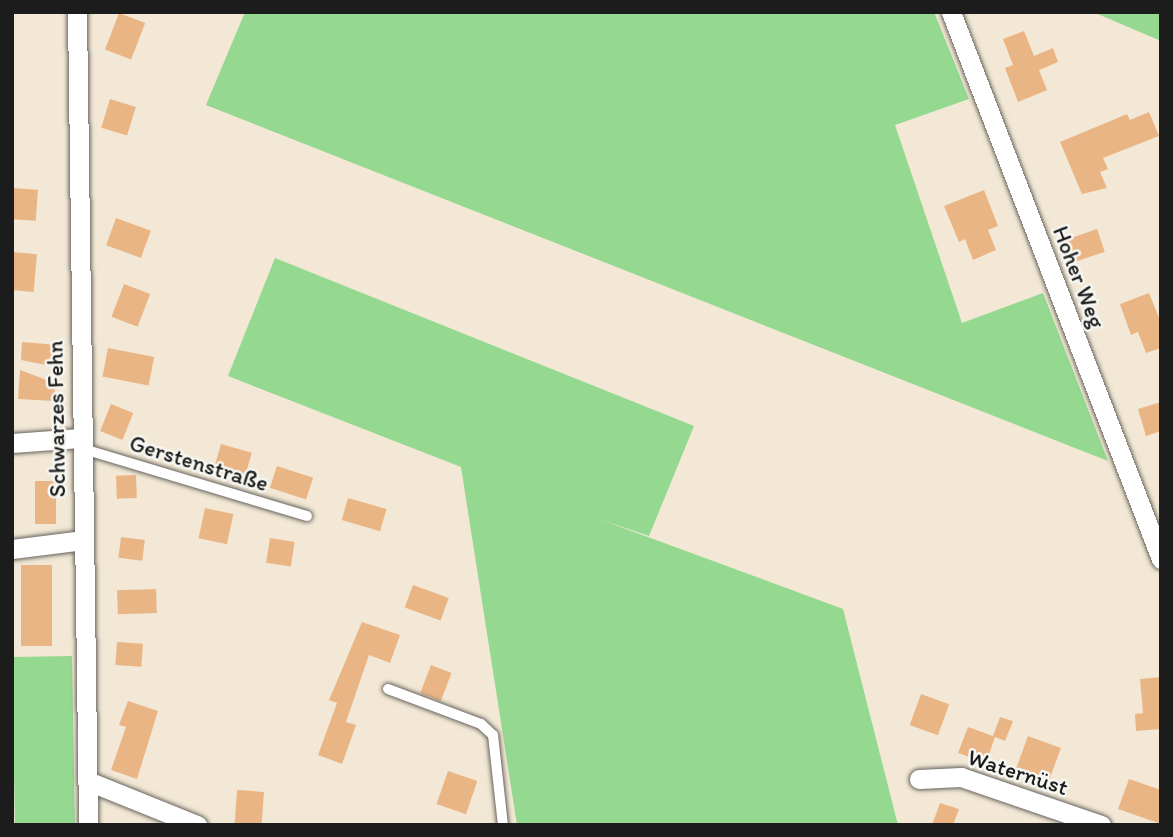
<!DOCTYPE html>
<html>
<head>
<meta charset="utf-8">
<style>
	body { margin:0 }
	#map { position:relative; width:1173px; height:837px; overflow:hidden; background:#f2e8d5; font-family:Itim,sans-serif }
	div>[style] { position:absolute }
	[style*='--x'] { left:calc(var(--x)*1px); top:calc(var(--y)*1px); width:calc(var(--w)*1px); rotate:calc(var(--a)*1deg) }
	.green>* { inset:0; background:#95d890; transform-origin:0 0 }
	.building>* { inset:0; background:#eab585; transform-origin:0 0 }
	.roads { filter:drop-shadow(0 0 2px #67635d) drop-shadow(0 0 2px #67635d) }
	.lane>* { height:10px; margin:-5px; padding:0 5px; transform-origin:5px; border-radius:5px; background:#fff }
	.street>* { height:19px; margin:-9.5px; padding:0 9.5px; transform-origin:9.5px; border-radius:9.5px; background:#fff }
	span { translate:-50% -50%; white-space:nowrap; text-align:center; line-height:1.15; -webkit-text-stroke:5px #f6f6f2; paint-order:stroke }
	.street-label { font-size:23px; color:#1c1c1c }
	.frame { position:absolute; inset:0; border:14px solid #1c1c1c; pointer-events:none }
</style>
</head>
<body>
<div id="map">
	<div class="green">
		<i style="clip-path:polygon(245px 12px,934px 12px,969px 99px,895px 125px,962px 323px,1043px 293px,1108px 461px,206px 105px)"></i>
		<i style="clip-path:polygon(1093px 12px,1161px 12px,1161px 41px)"></i>
		<i style="clip-path:polygon(275px 258px,694px 426px,649px 536px,599px 519px,843px 609px,898px 825px,517px 825px,461px 467px,228px 376px)"></i>
		<i style="left:72px;top:656px;width:169px;height:60px;rotate:89deg"></i>
	</div>
	<div class="building">
		<i style="left:119px;top:13px;width:28px;height:39px;rotate:21deg"></i>
		<i style="clip-path:polygon(1024px 31px,1034px 56px,1053px 48px,1058px 62px,1039px 70px,1047px 90px,1018px 102px,1005px 68px,1013px 65px,1003px 39px)"></i>
		<i style="left:110px;top:99px;width:27px;height:30px;rotate:17deg"></i>
		<i style="clip-path:polygon(1149px 112px,1159px 136px,1103px 158px,1108px 169px,1100px 172px,1107px 188px,1082px 194px,1060px 142px,1127px 114px,1130px 120px)"></i>
		<i style="left:12px;top:188px;width:26px;height:31px;rotate:4deg"></i>
		<i style="clip-path:polygon(984px 190px,998px 226px,988px 230px,996px 250px,973px 260px,965px 239px,959px 242px,944px 206px)"></i>
		<i style="left:116px;top:218px;width:37px;height:29px;rotate:20deg"></i>
		<i style="left:1097px;top:229px;width:24px;height:32px;rotate:71deg"></i>
		<i style="left:12px;top:252px;width:25px;height:38px;rotate:5deg"></i>
		<i style="left:124px;top:284px;width:28px;height:35px;rotate:21deg"></i>
		<i style="clip-path:polygon(1149px 293px,1161px 323px,1161px 348px,1146px 353px,1138px 332px,1131px 335px,1120px 304px)"></i>
		<i style="clip-path:polygon(22px 342px,58px 345px,56px 367px,21px 360px)"></i>
		<i style="left:108px;top:348px;width:47px;height:29px;rotate:11deg"></i>
		<i style="clip-path:polygon(20px 370px,55px 383px,54px 401px,18px 399px)"></i>
		<i style="clip-path:polygon(1161px 402px,1161px 431px,1146px 436px,1138px 409px)"></i>
		<i style="left:111px;top:404px;width:24px;height:29px;rotate:22deg"></i>
		<i style="left:221px;top:444px;width:32px;height:28px;rotate:16deg"></i>
		<i style="left:277px;top:466px;width:38px;height:23px;rotate:18deg"></i>
		<i style="left:136px;top:475px;width:23px;height:20px;rotate:88deg"></i>
		<i style="left:35px;top:481px;width:21px;height:43px"></i>
		<i style="left:348px;top:498px;width:40px;height:23px;rotate:16deg"></i>
		<i style="left:205px;top:508px;width:29px;height:31px;rotate:12deg"></i>
		<i style="left:121px;top:537px;width:24px;height:21px;rotate:7deg"></i>
		<i style="left:270px;top:538px;width:25px;height:25px;rotate:9deg"></i>
		<i style="left:21px;top:565px;width:31px;height:81px"></i>
		<i style="left:413px;top:585px;width:38px;height:24px;rotate:20deg"></i>
		<i style="left:156px;top:589px;width:24px;height:39px;rotate:88deg"></i>
		<i style="clip-path:polygon(362px 622px,400px 635px,390px 663px,369px 655px,346px 722px,356px 725px,342px 764px,318px 755px,337px 703px,329px 700px)"></i>
		<i style="left:117px;top:642px;width:26px;height:23px;rotate:4deg"></i>
		<i style="left:431px;top:665px;width:22px;height:30px;rotate:21deg"></i>
		<i style="clip-path:polygon(1161px 677px,1161px 729px,1136px 731px,1135px 714px,1143px 713px,1140px 679px)"></i>
		<i style="left:921px;top:694px;width:30px;height:33px;rotate:20deg"></i>
		<i style="clip-path:polygon(128px 701px,158px 711px,137px 779px,111px 770px,126px 727px,119px 725px)"></i>
		<i style="clip-path:polygon(1000px 717px,1013px 721px,1005px 741px,995px 737px,986px 763px,958px 753px,968px 727px,993px 736px)"></i>
		<i style="left:1028px;top:736px;width:35px;height:35px;rotate:20deg"></i>
		<i style="left:448px;top:771px;width:31px;height:35px;rotate:19deg"></i>
		<i style="clip-path:polygon(1129px 779px,1161px 790px,1161px 824px,1118px 809px)"></i>
		<i style="left:237px;top:790px;width:27px;height:34px;rotate:4deg"></i>
		<i style="clip-path:polygon(940px 803px,959px 809px,953px 825px,932px 825px)"></i>
	</div>
	<div class="roads">
		<div class="lane">
			<i style="--x:80;--y:448;--w:237;--a:16.7"></i>
			<i style="--x:388;--y:689;--w:99;--a:20.6"></i>
			<i style="--x:481;--y:724;--w:16;--a:43"></i>
			<i style="--x:493;--y:735;--w:91;--a:83.7"></i>
		</div>
		<div class="street">
			<i style="--x:77;--y:12;--w:813;--a:89.22"></i>
			<i style="--x:951;--y:12;--w:586;--a:69"></i>
			<i style="--x:12;--y:443;--w:68;--a:-4.2"></i>
			<i style="--x:12;--y:549;--w:72;--a:-7.2"></i>
			<i style="--x:919;--y:779;--w:42;--a:-2.7"></i>
			<i style="--x:961;--y:777;--w:148;--a:18.9"></i>
			<i style="--x:88;--y:781;--w:118;--a:22"></i>
		</div>
	</div>
	<div class="street-label">
		<span style="left:1079px;top:277px;rotate:69deg">Hoher Weg</span>
		<span style="left:56px;top:419px;rotate:-91deg">Schwarzes Fehn</span>
		<span style="left:199px;top:463px;rotate:17deg">Gerstenstraße</span>
		<span style="left:1018px;top:772px;rotate:18deg">Waternüst</span>
	</div>
	<div class="frame"></div>
</div>
</body>
</html>
